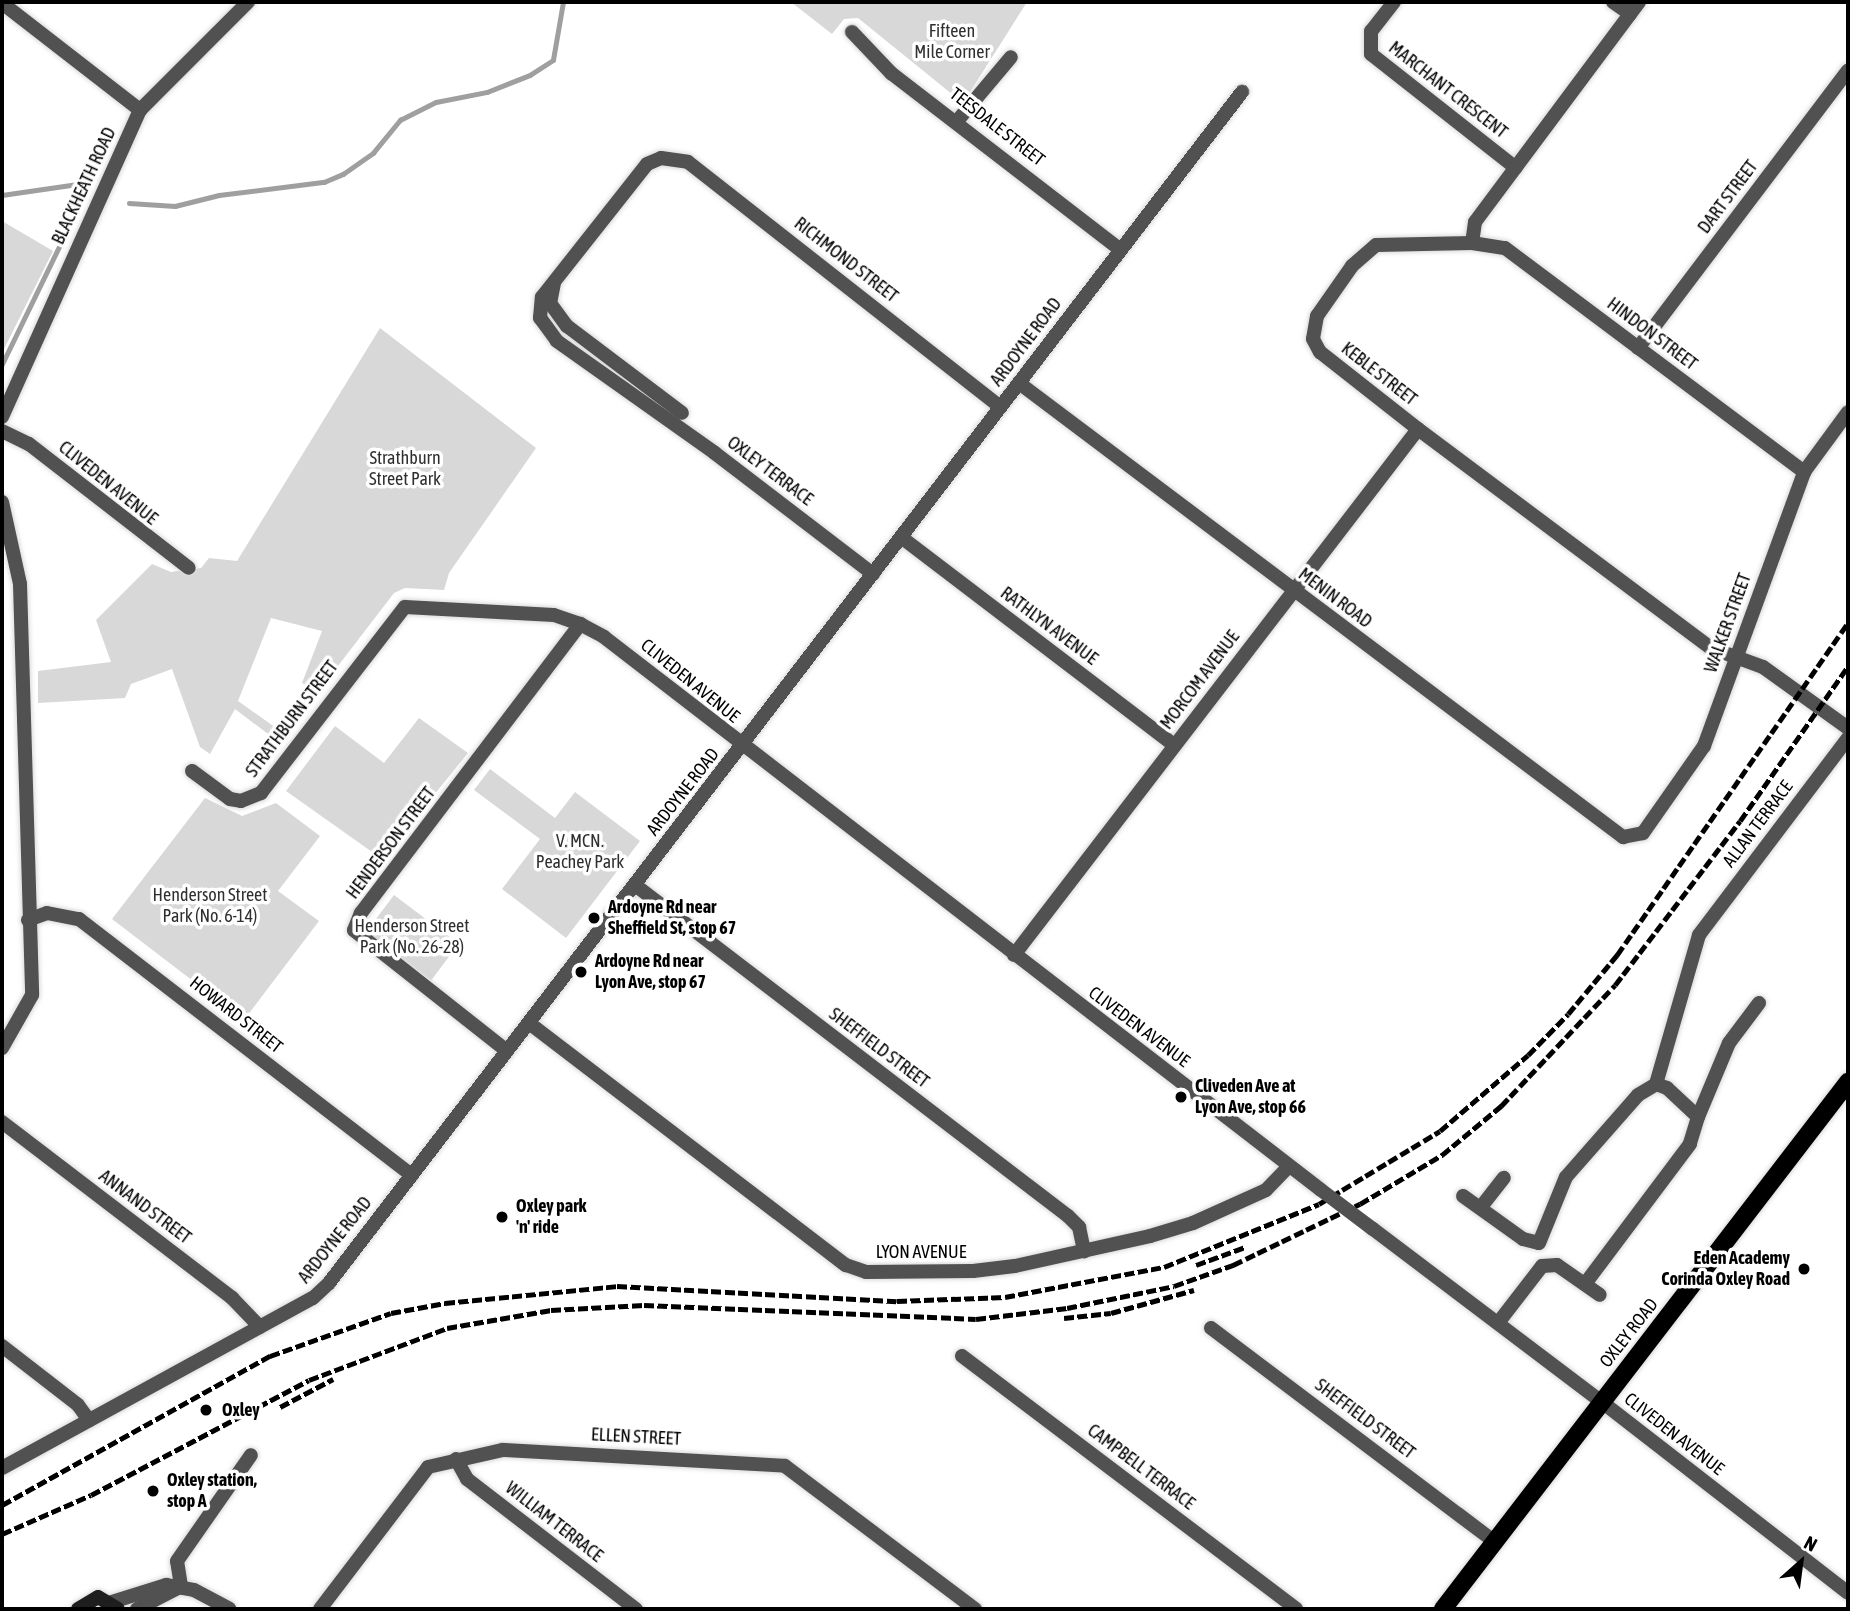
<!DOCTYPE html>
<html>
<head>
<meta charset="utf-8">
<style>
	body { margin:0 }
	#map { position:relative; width:1850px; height:1611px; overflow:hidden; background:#fff; font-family:"Asap Condensed",sans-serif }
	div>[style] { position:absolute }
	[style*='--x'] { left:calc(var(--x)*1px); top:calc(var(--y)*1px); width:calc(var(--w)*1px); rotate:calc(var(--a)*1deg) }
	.green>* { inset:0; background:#d8d8d8; transform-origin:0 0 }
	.stream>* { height:4.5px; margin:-2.25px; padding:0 2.25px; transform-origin:2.25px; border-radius:2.25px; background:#9f9f9f }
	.roads { filter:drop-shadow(0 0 2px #dbdbdb) drop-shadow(0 0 2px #dbdbdb) }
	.minor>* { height:14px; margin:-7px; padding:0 7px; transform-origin:7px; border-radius:7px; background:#515151 }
	.tertiary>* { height:14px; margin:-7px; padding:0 7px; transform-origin:7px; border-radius:7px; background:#515151 }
	.secondary>* { height:14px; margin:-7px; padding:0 7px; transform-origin:7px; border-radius:7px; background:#1e1e1e }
	.primary>* { height:18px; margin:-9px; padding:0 9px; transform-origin:9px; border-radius:9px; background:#000 }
	.rail>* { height:4.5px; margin-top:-2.25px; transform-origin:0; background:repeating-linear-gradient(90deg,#000 0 10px,transparent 0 13.5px) }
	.minor-bridge>* { height:14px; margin:-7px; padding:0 7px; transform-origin:7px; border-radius:7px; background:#515151 }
	.dots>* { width:19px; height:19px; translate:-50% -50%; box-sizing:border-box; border:4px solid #fff; border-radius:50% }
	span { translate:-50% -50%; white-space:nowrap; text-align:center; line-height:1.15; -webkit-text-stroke:7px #fff; paint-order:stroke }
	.park-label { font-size:18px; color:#2f2f2f }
	.street-label { font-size:18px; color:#000 }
	.poi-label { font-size:18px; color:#000; font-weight:700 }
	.left { translate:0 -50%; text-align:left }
	.right { translate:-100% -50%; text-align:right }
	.frame { position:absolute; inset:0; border:4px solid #000; pointer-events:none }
	.north { position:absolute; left:1766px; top:1527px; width:70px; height:70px; -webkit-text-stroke:5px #fff; paint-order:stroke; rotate:28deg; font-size:19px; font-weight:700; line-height:28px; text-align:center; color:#000 }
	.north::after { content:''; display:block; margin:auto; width:24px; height:32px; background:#000; clip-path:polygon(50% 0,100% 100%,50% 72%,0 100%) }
</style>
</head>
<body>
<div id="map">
	<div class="green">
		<i style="clip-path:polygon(791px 2px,1027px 2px,963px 103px,858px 18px,844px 19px,832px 34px)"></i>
		<i style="clip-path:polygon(2px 221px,53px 251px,2px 353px)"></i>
		<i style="clip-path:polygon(380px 328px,536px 448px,449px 573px,444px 590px,405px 588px,394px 593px,318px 692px,302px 683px,322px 631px,271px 618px,238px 701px,286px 735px,277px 746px,276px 740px,235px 709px,210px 754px,200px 747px,172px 669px,131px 684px,125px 698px,38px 703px,38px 671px,111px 662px,96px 620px,152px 564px,171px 572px,201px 568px,209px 558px,237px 561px)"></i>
		<i style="clip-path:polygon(419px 718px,468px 753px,382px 859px,286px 791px,335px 726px,384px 763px)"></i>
		<i style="clip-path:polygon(490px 769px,555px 818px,575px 792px,640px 841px,566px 938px,502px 889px,540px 839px,474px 790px)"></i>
		<i style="clip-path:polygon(205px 798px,242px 816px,276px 803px,320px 836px,278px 891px,319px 921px,244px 1020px,112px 919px)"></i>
		<i style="left:394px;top:895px;width:81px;height:46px;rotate:37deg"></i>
	</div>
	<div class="stream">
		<i style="--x:2;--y:195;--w:90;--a:-8.3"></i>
		<i style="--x:91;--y:182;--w:203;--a:115.9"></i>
		<i style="--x:129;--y:203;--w:46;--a:3.7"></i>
		<i style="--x:175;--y:206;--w:45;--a:-14"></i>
		<i style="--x:219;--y:195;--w:106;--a:-7.1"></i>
		<i style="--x:324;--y:182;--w:21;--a:-23"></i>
		<i style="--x:343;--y:174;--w:37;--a:-35"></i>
		<i style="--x:373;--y:153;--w:43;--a:-50.7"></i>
		<i style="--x:400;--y:120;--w:40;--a:-26.6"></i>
		<i style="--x:436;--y:102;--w:52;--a:-11.1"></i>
		<i style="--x:487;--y:92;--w:46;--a:-21.6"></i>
		<i style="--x:530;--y:75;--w:27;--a:-33"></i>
		<i style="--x:553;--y:60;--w:59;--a:-80.2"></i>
	</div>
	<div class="roads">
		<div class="minor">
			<i style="--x:1394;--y:2;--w:37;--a:128"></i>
			<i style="--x:1371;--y:31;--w:23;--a:90"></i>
			<i style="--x:1371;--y:54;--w:184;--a:38.2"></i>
			<i style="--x:1613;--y:2;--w:21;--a:35"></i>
			<i style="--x:1639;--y:2;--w:274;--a:126.7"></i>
			<i style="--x:1475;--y:222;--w:21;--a:98"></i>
			<i style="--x:1472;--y:243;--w:96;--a:178.8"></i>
			<i style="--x:1376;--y:245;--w:32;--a:139"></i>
			<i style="--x:1352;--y:266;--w:61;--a:125"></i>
			<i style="--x:1317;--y:316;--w:23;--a:100"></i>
			<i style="--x:1313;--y:339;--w:15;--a:62"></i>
			<i style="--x:1320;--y:352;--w:125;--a:38.2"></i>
			<i style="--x:1418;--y:429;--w:366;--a:36.8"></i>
			<i style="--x:1711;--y:648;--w:55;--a:20.1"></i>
			<i style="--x:1763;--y:667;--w:105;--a:35.7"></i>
			<i style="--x:2;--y:3;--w:175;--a:37.8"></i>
			<i style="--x:852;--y:32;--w:57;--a:46.4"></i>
			<i style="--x:891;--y:73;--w:290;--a:37.6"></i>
			<i style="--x:958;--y:120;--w:82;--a:-49.9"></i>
			<i style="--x:1472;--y:243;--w:33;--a:9"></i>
			<i style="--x:1505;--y:248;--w:374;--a:36.8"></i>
			<i style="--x:554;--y:283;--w:20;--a:101"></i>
			<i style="--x:550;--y:303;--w:29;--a:54"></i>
			<i style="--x:567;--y:326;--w:144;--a:37.1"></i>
			<i style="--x:1638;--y:348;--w:348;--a:-52.9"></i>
			<i style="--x:1019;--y:383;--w:756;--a:36.93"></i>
			<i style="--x:1623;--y:837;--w:20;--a:-11"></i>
			<i style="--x:1643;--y:833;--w:106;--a:-55"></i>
			<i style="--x:1704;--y:746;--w:292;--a:-69.9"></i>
			<i style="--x:1804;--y:472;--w:74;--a:-53.7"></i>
			<i style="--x:2;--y:417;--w:337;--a:-65.8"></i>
			<i style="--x:140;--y:110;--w:153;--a:-45"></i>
			<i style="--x:2;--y:431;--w:30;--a:26"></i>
			<i style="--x:29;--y:444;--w:202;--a:37.8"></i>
			<i style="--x:2;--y:502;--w:84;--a:77.6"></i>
			<i style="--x:20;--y:584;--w:411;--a:88.3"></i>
			<i style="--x:32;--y:995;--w:61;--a:119.5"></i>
			<i style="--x:901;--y:537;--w:343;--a:37.3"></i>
			<i style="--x:873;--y:574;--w:199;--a:-142.6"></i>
			<i style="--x:715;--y:453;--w:194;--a:-144.7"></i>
			<i style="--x:557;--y:341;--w:29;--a:-126"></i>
			<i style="--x:540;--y:318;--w:21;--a:-85"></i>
			<i style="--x:542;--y:297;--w:169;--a:-51.7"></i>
			<i style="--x:647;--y:164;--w:15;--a:-23"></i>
			<i style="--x:661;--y:158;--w:27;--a:8"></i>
			<i style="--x:688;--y:162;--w:397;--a:38.1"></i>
			<i style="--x:192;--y:771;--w:47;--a:36.4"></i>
			<i style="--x:230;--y:799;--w:11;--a:10"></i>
			<i style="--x:241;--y:801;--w:22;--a:-22"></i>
			<i style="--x:261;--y:793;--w:235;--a:-52.3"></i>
			<i style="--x:405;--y:607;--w:149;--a:3.1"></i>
			<i style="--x:554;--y:615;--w:28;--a:19"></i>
			<i style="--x:580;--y:624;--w:27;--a:28"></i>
			<i style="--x:604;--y:637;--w:905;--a:37.64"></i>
			<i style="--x:635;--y:885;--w:545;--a:37.4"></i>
			<i style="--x:1068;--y:1216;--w:16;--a:45"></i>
			<i style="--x:1079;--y:1227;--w:25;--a:78"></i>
			<i style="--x:28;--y:920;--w:20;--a:-20"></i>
			<i style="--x:47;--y:913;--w:33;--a:11"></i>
			<i style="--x:79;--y:919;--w:420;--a:37.6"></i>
			<i style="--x:1014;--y:955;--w:663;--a:-52.47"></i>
			<i style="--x:529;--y:1023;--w:399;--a:37.4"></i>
			<i style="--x:846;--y:1265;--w:21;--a:19"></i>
			<i style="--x:866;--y:1272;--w:107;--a:-0.5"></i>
			<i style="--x:973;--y:1271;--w:42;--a:-6.8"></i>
			<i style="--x:1015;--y:1266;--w:138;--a:-12.5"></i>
			<i style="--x:1150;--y:1236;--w:45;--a:-16.8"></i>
			<i style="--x:1193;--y:1223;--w:80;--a:-24.3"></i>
			<i style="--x:1266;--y:1190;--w:33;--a:-46"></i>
			<i style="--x:507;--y:1051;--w:195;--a:-141.7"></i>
			<i style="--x:354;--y:930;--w:18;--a:-68"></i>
			<i style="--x:361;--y:913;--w:363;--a:-52.8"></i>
			<i style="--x:1656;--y:1084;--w:155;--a:-73.9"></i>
			<i style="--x:1699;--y:935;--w:247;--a:-52.9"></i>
			<i style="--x:1698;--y:1117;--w:80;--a:-67.3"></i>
			<i style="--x:1729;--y:1043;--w:50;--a:-53.1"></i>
			<i style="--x:2;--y:1122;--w:290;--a:37.4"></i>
			<i style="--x:232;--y:1298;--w:40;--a:46"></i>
			<i style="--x:1463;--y:1196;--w:74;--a:35.6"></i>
			<i style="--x:1523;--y:1239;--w:16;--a:14"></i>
			<i style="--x:1539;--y:1243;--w:71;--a:-67.8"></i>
			<i style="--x:1566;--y:1177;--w:109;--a:-48.7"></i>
			<i style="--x:1638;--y:1095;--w:21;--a:-31"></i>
			<i style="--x:1656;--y:1084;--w:12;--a:20"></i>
			<i style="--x:1667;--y:1088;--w:42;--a:43.1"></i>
			<i style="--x:1698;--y:1117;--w:28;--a:107"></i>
			<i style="--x:1690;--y:1144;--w:175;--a:126.9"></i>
			<i style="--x:1481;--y:1207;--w:37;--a:-52"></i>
			<i style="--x:1373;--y:1229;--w:287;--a:37.1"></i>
			<i style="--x:1498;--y:1323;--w:72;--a:-52.3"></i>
			<i style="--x:1542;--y:1266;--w:15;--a:-4"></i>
			<i style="--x:1557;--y:1265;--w:52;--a:34.9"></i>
			<i style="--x:1211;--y:1328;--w:356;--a:37"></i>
			<i style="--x:2;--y:1346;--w:96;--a:37.8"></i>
			<i style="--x:78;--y:1405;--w:19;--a:54"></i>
			<i style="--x:962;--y:1356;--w:419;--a:37.1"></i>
			<i style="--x:456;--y:1459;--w:23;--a:61"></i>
			<i style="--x:467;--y:1479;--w:213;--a:37.6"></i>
			<i style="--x:2;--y:1468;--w:354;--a:-28.7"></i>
			<i style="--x:313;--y:1298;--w:22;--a:-43"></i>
			<i style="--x:329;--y:1283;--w:1501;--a:-52.53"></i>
			<i style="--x:181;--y:1586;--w:25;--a:-99"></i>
			<i style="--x:177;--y:1561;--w:129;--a:-55.1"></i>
			<i style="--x:320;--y:1609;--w:178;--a:-52.7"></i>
			<i style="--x:428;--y:1467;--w:77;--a:-12.8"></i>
			<i style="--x:503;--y:1450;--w:282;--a:3.2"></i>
			<i style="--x:785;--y:1466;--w:238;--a:37"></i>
		</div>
		<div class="tertiary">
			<i style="--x:1602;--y:1402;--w:311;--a:37.8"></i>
			<i style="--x:112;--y:1602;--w:57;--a:-17.5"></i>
			<i style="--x:166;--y:1585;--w:28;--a:10"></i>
			<i style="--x:194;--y:1590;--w:40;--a:28"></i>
			<i style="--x:137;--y:1609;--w:48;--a:-27.1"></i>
		</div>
		<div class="secondary">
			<i style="--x:78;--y:1609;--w:23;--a:-31"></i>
			<i style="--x:98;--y:1597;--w:23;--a:31"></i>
		</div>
		<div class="primary">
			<i style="--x:1443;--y:1609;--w:665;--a:-52.46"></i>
		</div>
	</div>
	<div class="rail">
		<i style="--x:1196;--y:1265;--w:52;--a:-20.2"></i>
		<i style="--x:1064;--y:1318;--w:47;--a:-6.1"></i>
		<i style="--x:1111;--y:1313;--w:86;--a:-15.5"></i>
		<i style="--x:280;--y:1407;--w:60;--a:-27.8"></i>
		<i style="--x:2;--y:1505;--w:307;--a:-29.1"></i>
		<i style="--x:270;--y:1356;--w:128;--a:-19.6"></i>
		<i style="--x:391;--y:1313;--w:55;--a:-10.5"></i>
		<i style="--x:445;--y:1303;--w:173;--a:-5.6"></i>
		<i style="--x:617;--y:1286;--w:280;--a:3.1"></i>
		<i style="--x:897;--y:1301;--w:108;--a:-2.1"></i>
		<i style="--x:1005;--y:1297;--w:162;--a:-10.7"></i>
		<i style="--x:1164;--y:1267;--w:167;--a:-22.1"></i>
		<i style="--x:1319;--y:1204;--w:141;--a:-31.1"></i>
		<i style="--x:1440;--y:1131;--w:116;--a:-40.8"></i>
		<i style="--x:1528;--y:1055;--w:57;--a:-45.7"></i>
		<i style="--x:1568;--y:1014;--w:77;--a:-50.3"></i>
		<i style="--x:1617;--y:955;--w:404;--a:-55.2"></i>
		<i style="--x:2;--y:1534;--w:97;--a:-23.7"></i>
		<i style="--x:91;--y:1495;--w:246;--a:-27.8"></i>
		<i style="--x:309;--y:1380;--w:147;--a:-20.6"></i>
		<i style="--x:447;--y:1328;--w:106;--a:-9.8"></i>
		<i style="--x:551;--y:1310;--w:93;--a:-3.1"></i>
		<i style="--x:644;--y:1305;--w:332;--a:2.4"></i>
		<i style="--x:976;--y:1319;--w:92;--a:-6.9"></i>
		<i style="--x:1067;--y:1308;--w:109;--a:-11.6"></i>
		<i style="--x:1174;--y:1286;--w:63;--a:-19.6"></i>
		<i style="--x:1233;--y:1265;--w:141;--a:-25.7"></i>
		<i style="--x:1360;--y:1204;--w:96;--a:-30.9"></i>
		<i style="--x:1442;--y:1155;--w:77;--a:-39.7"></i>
		<i style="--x:1501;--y:1106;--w:166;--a:-46.7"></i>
		<i style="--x:1615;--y:985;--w:206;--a:-52.7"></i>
		<i style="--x:1740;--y:821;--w:189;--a:-55.1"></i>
	</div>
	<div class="minor-bridge">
		<i style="--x:1321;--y:1190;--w:65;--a:36.9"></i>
	</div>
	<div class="dots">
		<i style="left:594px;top:918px;background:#000"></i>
		<i style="left:581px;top:972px;background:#000"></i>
		<i style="left:1181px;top:1097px;background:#000"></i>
		<i style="left:502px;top:1217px;background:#000"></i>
		<i style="left:1804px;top:1269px;background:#000"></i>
		<i style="left:206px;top:1410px;background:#000"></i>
		<i style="left:153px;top:1491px;background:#000"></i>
	</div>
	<div class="park-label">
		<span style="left:952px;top:42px">Fifteen<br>Mile Corner</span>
		<span style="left:405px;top:469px">Strathburn<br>Street Park</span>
		<span style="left:580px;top:852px">V. MCN.<br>Peachey Park</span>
		<span style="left:210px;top:906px">Henderson Street<br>Park (No. 6-14)</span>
		<span style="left:412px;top:937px">Henderson Street<br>Park (No. 26-28)</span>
	</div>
	<div class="street-label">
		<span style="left:1448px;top:90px;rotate:38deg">MARCHANT CRESCENT</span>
		<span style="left:997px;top:127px;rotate:38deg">TEESDALE STREET</span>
		<span style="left:84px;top:186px;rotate:-65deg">BLACKHEATH ROAD</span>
		<span style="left:1728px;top:197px;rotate:-53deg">DART STREET</span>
		<span style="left:846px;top:260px;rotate:38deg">RICHMOND STREET</span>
		<span style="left:1652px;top:334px;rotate:37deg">HINDON STREET</span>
		<span style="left:1026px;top:342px;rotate:-53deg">ARDOYNE ROAD</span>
		<span style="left:1379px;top:374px;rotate:38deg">KEBLE STREET</span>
		<span style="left:770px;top:471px;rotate:37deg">OXLEY TERRACE</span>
		<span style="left:108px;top:483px;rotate:39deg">CLIVEDEN AVENUE</span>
		<span style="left:1335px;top:598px;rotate:37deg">MENIN ROAD</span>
		<span style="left:1728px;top:623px;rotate:-70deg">WALKER STREET</span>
		<span style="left:1049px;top:626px;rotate:37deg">RATHLYN AVENUE</span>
		<span style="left:1200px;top:680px;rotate:-53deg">MORCOM AVENUE</span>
		<span style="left:690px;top:681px;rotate:39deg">CLIVEDEN AVENUE</span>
		<span style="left:292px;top:719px;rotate:-53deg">STRATHBURN STREET</span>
		<span style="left:683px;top:792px;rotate:-52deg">ARDOYNE ROAD</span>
		<span style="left:1758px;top:824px;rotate:-53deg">ALLAN TERRACE</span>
		<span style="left:391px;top:843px;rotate:-53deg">HENDERSON STREET</span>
		<span style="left:236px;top:1015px;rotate:38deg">HOWARD STREET</span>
		<span style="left:1139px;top:1027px;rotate:37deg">CLIVEDEN AVENUE</span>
		<span style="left:879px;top:1048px;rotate:37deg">SHEFFIELD STREET</span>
		<span style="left:145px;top:1207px;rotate:37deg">ANNAND STREET</span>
		<span style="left:335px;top:1240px;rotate:-51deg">ARDOYNE ROAD</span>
		<span style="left:921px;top:1252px">LYON AVENUE</span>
		<span style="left:1629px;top:1333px;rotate:-52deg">OXLEY ROAD</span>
		<span style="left:1365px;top:1419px;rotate:37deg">SHEFFIELD STREET</span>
		<span style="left:1674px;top:1434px;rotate:38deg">CLIVEDEN AVENUE</span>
		<span style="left:636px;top:1437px;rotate:3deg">ELLEN STREET</span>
		<span style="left:1141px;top:1467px;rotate:37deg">CAMPBELL TERRACE</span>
		<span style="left:554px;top:1522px;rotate:38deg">WILLIAM TERRACE</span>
	</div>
	<div class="poi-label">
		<span class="left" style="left:608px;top:918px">Ardoyne Rd near<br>Sheffield St, stop 67</span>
		<span class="left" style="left:595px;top:972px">Ardoyne Rd near<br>Lyon Ave, stop 67</span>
		<span class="left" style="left:1195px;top:1097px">Cliveden Ave at<br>Lyon Ave, stop 66</span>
		<span class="left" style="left:516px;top:1217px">Oxley park<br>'n' ride</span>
		<span class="right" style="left:1790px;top:1269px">Eden Academy<br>Corinda Oxley Road</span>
		<span class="left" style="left:222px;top:1410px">Oxley</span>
		<span class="left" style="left:167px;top:1491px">Oxley station,<br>stop A</span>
	</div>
	<div class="frame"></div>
	<div class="north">N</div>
</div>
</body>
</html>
